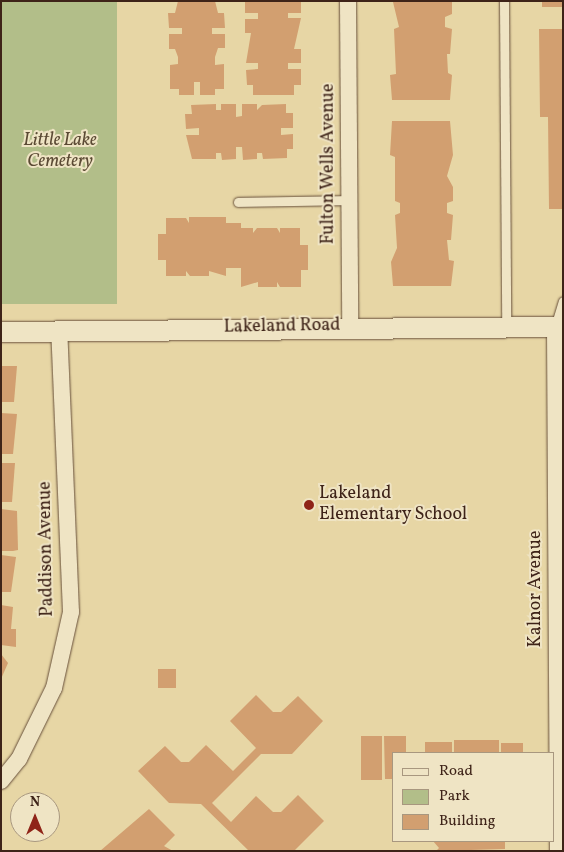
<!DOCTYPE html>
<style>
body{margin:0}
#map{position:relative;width:564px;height:852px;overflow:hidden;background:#e7d6a5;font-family:Vollkorn,serif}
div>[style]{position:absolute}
.green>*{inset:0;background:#b2be89;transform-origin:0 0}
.building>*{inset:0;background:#d29f70;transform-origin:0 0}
.roads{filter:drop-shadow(0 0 1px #68503b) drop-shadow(0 0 1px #68503b)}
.service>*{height:9px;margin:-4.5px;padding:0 4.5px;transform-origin:4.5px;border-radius:4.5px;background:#efe4c4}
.minor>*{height:16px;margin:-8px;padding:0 8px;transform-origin:8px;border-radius:8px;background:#efe4c4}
.tertiary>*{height:20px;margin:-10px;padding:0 10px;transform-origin:10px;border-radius:10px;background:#efe4c4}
.dots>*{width:14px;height:14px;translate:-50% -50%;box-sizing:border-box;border:2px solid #efe4c4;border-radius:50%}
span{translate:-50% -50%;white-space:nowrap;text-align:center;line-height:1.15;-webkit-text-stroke:4px #efe4c4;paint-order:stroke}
.park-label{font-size:18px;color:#5b4a34;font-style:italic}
.street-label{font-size:18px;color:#3e2318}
.poi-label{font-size:18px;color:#3e2318}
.left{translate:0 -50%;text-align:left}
.frame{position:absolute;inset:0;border:2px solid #3e2318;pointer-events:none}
.legend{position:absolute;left:392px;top:752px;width:162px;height:90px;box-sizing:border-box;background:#efe4c4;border:1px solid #a8977f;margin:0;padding:6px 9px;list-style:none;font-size:15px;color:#3e2318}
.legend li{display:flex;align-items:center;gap:10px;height:25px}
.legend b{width:25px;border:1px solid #a8977f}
.north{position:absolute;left:10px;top:792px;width:50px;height:50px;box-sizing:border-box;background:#efe4c4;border:1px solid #a8977f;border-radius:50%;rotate:0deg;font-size:14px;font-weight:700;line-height:20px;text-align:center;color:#3e2318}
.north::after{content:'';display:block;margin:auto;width:18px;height:22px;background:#8f2418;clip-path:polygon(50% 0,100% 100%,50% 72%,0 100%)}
</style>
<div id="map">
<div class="green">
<i style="left:1px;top:1px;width:116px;height:303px"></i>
</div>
<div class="building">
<i style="clip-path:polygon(178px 1px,215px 1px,218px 13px,224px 13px,225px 28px,212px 28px,212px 34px,225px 34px,225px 48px,218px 48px,215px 57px,215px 65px,224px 64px,224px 89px,215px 89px,215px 95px,200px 95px,200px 82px,194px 82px,194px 95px,179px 95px,179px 89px,170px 89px,170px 65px,178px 64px,178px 57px,175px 49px,169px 49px,169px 34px,182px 34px,182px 28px,169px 28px,168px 13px,175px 13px)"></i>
<i style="clip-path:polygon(245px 1px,301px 1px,301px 13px,288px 13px,288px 18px,301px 18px,294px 49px,301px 49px,301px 63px,288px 63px,288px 69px,301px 69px,301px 85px,294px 85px,294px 95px,253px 95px,253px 85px,247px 85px,246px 70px,258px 69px,258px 63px,246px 63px,251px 33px,245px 33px,245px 19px,258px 19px,258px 13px,245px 13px)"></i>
<i style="left:542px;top:1px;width:21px;height:6px"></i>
<i style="clip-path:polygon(393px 2px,452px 2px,452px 14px,445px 17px,445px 27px,452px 29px,450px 54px,447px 54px,448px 73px,452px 75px,450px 100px,392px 100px,390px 75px,396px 74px,394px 29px,399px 27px)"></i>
<i style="clip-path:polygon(539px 29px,563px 29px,563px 209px,549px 209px,548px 117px,540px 117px)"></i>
<i style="clip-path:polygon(216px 104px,216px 110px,221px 110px,221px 104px,236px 104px,236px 117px,242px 116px,242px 104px,257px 104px,257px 110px,262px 105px,286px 104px,286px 113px,293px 113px,293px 128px,281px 128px,281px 135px,293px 134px,293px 149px,287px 149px,287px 158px,263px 159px,262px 153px,257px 153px,257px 159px,243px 160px,242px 147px,236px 147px,236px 159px,222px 160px,221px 153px,216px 153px,216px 159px,192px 159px,186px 135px,199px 135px,199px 128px,186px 129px,185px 114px,192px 114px,191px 105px)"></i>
<i style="clip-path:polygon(392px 121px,450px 121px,453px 155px,447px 176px,453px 187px,453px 201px,447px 203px,447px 213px,453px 215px,451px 240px,447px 240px,449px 260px,454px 261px,451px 286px,393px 286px,391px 262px,397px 248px,395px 215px,400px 213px,400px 203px,395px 201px,395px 157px,390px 155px)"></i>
<i style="clip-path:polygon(189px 217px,226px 217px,226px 223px,241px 223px,241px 228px,253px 228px,253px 233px,257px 228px,277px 228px,280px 233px,280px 228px,300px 228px,300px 245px,308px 245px,308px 270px,301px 270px,301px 287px,280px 287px,277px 282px,277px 287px,258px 287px,258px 282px,241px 287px,241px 268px,226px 268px,226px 276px,209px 271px,209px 276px,190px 276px,186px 271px,186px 276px,166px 276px,166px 260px,158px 260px,158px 234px,166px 234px,166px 218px,186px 218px,189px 223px)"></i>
<i style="clip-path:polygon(1px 366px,17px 366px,14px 402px,1px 402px)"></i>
<i style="clip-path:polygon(1px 413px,17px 414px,13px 454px,1px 454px)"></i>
<i style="clip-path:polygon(1px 463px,15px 463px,12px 502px,1px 502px)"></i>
<i style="clip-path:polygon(1px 509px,17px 511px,18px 550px,13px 551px,1px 551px)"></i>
<i style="clip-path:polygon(1px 555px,16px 557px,11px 592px,1px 592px)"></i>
<i style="clip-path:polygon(1px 605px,13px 607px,11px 629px,16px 629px,16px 647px,1px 645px)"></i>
<i style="clip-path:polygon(1px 654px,8px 663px,1px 679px)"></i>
<i style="left:158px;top:669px;width:18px;height:19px"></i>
<i style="clip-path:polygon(256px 695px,273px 712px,281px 712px,298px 696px,323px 721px,292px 754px,261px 754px,212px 803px,231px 822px,256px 796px,273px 812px,281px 812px,298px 795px,324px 821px,294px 851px,249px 851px,201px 804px,169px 803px,138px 771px,165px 746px,181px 762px,189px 762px,206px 745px,233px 771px,256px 748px,230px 721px)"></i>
<i style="left:361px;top:736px;width:21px;height:44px"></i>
<i style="clip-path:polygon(384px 736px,406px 736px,406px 753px,393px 753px,393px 779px,385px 779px)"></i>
<i style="left:454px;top:740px;width:45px;height:13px"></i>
<i style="left:425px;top:742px;width:27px;height:11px"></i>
<i style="left:501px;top:743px;width:22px;height:10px"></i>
<i style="clip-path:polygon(149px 809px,175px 835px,164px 846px,173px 851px,100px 851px)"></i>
<i style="clip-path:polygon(433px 841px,505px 841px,505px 849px,436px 851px,439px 848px)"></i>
</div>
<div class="roads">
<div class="service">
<i style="left:504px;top:1px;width:326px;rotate:89.6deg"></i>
<i style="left:238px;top:202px;width:111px;rotate:-1deg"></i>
<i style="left:555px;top:327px;width:27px;rotate:-73deg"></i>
</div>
<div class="minor">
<i style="left:348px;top:1px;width:325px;rotate:89.6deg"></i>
<i style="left:555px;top:327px;width:524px;rotate:89.67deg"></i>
<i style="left:1px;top:781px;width:28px;rotate:-51deg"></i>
<i style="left:19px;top:759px;width:79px;rotate:-63.8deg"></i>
<i style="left:54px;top:688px;width:78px;rotate:-77.4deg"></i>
<i style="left:71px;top:612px;width:282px;rotate:-92.4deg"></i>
</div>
<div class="tertiary">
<i style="left:1px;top:332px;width:562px;rotate:-0.51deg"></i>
</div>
</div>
<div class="dots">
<i style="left:309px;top:505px;background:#8f2418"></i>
</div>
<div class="park-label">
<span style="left:60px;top:152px">Little Lake<br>Cemetery</span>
</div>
<div class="street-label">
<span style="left:329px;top:164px;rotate:-90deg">Fulton Wells Avenue</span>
<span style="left:282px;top:327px;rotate:-1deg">Lakeland Road</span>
<span style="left:47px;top:549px;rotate:-91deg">Paddison Avenue</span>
<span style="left:536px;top:589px;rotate:-90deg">Kalnor Avenue</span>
</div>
<div class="poi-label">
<span class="left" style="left:319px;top:505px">Lakeland<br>Elementary School</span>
</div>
<div class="frame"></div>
<ul class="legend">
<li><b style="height:6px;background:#efe4c4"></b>Road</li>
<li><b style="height:14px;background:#b2be89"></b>Park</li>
<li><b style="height:14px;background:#d29f70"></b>Building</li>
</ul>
<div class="north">N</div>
</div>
